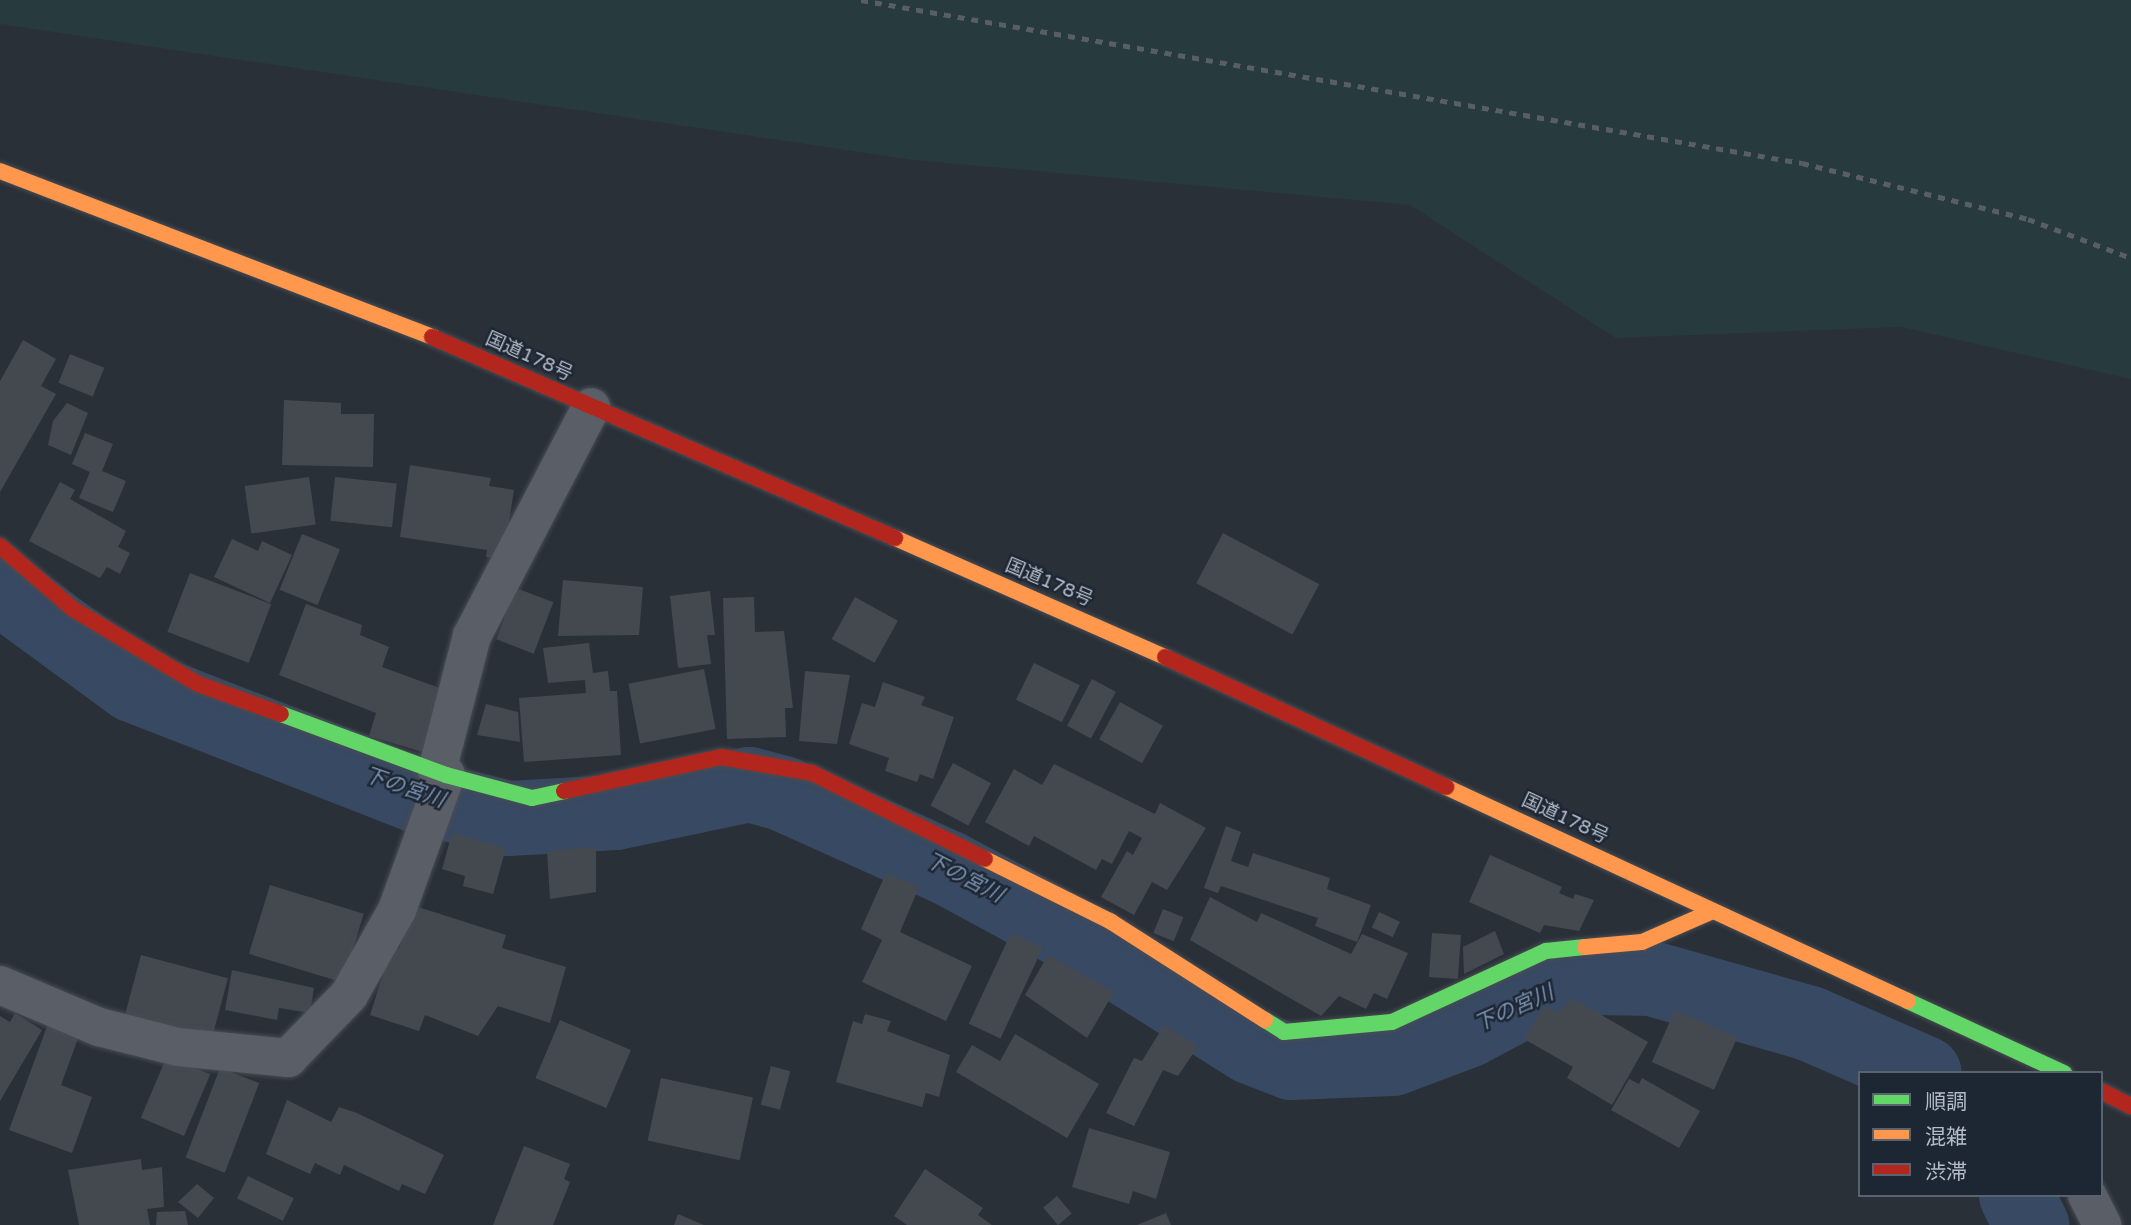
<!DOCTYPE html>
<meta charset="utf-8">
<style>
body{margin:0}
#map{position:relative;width:2131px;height:1225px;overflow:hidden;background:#2a3038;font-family:"Varela Round","Noto Sans JP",sans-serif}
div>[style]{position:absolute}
.green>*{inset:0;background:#273a3e}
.river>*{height:75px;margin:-37.5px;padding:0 37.5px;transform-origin:37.5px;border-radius:37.5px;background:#384963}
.building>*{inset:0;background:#444950;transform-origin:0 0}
.roads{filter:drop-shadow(0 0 2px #484c53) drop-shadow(0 0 2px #484c53)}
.street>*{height:38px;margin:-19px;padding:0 19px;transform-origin:19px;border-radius:19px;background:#5a5e66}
.fast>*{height:16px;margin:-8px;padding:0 8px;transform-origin:8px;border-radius:8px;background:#63d668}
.slow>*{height:16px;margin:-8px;padding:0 8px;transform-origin:8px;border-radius:8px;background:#ff974d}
.jam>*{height:16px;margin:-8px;padding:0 8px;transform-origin:8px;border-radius:8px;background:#b3261e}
.rail>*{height:5px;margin-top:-2.5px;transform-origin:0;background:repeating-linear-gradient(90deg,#595d64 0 7px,transparent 0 14px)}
span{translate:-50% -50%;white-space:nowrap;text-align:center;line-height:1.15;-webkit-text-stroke:5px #1d2633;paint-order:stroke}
.street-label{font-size:19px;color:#b4bcc9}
.water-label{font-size:21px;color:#7c92b1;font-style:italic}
.legend{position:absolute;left:1858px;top:1071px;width:245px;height:126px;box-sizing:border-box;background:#1d2633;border:2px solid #59626f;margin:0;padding:9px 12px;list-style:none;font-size:21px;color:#b4bcc9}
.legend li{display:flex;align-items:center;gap:14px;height:35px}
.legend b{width:35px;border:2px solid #59626f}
</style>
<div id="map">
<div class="green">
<i style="clip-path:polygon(0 0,2131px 0,2131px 379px,1901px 327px,1616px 338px,1410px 205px,913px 160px,0 24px)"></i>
</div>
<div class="river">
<i style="left:0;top:587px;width:164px;rotate:36.3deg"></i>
<i style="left:132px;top:684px;width:311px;rotate:21.3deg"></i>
<i style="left:422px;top:797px;width:89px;rotate:13.7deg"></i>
<i style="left:508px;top:818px;width:107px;rotate:-3.2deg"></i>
<i style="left:615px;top:812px;width:137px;rotate:-11.8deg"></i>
<i style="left:749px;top:784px;width:34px;rotate:15deg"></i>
<i style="left:782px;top:793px;width:181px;rotate:24.2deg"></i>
<i style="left:947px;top:867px;width:151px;rotate:28.4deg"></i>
<i style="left:1080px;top:939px;width:201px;rotate:32.2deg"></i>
<i style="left:1250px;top:1046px;width:44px;rotate:21.3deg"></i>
<i style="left:1291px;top:1062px;width:101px;rotate:-2.3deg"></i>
<i style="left:1392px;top:1058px;width:80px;rotate:-20.5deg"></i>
<i style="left:1467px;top:1030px;width:70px;rotate:-28deg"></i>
<i style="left:1529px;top:997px;width:70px;rotate:-16.6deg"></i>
<i style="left:1596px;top:977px;width:55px;rotate:1deg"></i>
<i style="left:1651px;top:978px;width:164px;rotate:15.9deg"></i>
<i style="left:1809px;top:1023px;width:125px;rotate:23.5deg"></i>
<i style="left:2016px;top:1195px;width:34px;rotate:63deg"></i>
</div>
<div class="building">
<i style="clip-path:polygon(23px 340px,56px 359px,41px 386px,56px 394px,0 492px,0 381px)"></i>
<i style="left:70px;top:354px;width:37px;height:31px;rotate:22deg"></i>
<i style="clip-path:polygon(284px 400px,341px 403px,341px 414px,374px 414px,373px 467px,282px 465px)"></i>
<i style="clip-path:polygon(67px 403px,88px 413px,71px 455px,48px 445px,53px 421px)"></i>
<i style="clip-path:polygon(85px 433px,113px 444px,102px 471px,126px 481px,113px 512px,79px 498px,90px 472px,72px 464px)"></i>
<i style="clip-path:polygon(410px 465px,491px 478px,489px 486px,514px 490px,503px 560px,486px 557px,487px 550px,400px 537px)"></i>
<i style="left:309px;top:477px;width:48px;height:65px;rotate:82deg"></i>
<i style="left:335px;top:477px;width:62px;height:44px;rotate:6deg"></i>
<i style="clip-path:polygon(60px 482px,75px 490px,70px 499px,126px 531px,118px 547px,130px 553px,120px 574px,107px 567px,100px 578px,29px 541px)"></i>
<i style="left:1223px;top:533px;width:109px;height:57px;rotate:28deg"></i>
<i style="left:302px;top:534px;width:41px;height:60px;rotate:22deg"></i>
<i style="clip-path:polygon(232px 539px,258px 551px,262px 541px,292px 555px,270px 603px,214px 577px)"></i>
<i style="left:190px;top:573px;width:87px;height:63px;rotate:21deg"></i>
<i style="clip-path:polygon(563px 580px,643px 587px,639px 635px,558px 636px)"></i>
<i style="left:516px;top:588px;width:40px;height:55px;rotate:21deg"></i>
<i style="clip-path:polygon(710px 591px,715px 635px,707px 635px,711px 664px,678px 668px,670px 596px)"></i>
<i style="clip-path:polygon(754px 597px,755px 632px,784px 631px,793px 708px,785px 708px,786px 737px,727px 739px,723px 598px)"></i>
<i style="left:855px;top:597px;width:49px;height:48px;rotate:29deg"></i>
<i style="clip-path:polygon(306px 604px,362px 625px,360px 635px,389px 647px,382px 667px,445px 690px,426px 753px,369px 736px,376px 713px,279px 675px)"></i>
<i style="clip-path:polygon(589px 643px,593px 673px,608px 671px,610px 691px,617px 691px,621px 755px,524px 762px,519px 698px,586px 693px,585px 680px,548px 683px,543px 648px)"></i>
<i style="left:1034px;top:663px;width:51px;height:41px;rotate:26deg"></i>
<i style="left:704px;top:669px;width:61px;height:77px;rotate:79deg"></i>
<i style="clip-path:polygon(805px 671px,850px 675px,837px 744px,799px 741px)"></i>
<i style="left:1092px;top:679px;width:27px;height:53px;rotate:28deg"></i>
<i style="clip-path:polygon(883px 682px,925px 697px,921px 705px,954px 717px,933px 779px,920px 774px,917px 782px,885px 771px,889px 758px,849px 744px,862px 703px,875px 707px)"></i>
<i style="left:1120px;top:702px;width:49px;height:43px;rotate:29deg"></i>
<i style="clip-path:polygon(486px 704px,518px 712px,520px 742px,477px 735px)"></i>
<i style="left:953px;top:763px;width:43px;height:48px;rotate:28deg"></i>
<i style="clip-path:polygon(1054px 764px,1155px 814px,1160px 803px,1206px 828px,1167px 890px,1152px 882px,1134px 915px,1101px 897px,1127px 851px,1133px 855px,1142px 838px,1129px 831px,1112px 864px,1102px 859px,1096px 870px,1034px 836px,1029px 846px,985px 822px,1014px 769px,1042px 785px)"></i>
<i style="clip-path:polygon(1226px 826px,1241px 832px,1231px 861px,1248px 867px,1253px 853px,1330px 878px,1327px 889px,1371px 905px,1357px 942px,1315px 926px,1318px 918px,1221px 886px,1218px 893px,1204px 888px)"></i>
<i style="clip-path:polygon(452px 833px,506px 848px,493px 894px,463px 886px,465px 876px,442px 869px)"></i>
<i style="clip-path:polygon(596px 847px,596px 892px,550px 899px,547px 851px)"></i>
<i style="clip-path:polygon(1490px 855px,1562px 887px,1559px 893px,1573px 899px,1575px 894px,1594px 900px,1579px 931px,1544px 925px,1540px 933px,1469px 902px)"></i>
<i style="clip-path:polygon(886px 873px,919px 887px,900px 932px,972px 966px,946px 1021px,862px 982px,882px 940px,861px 929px)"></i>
<i style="left:270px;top:885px;width:98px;height:72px;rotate:17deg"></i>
<i style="clip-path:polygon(1210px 897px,1257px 922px,1261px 913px,1351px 954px,1362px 934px,1408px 953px,1387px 999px,1374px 993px,1366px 1009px,1339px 996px,1321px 1016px,1190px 940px)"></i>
<i style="clip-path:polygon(415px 906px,506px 935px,502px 948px,566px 967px,550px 1023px,498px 1006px,478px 1036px,425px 1015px,419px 1031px,370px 1015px,392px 946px,399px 949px)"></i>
<i style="left:1163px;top:909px;width:22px;height:26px;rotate:22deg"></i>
<i style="left:1379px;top:912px;width:23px;height:17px;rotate:25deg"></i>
<i style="clip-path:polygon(1495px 931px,1504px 954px,1464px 974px,1463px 947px)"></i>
<i style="left:1011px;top:933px;width:35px;height:100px;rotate:25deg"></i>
<i style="left:1432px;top:933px;width:29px;height:44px;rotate:4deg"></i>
<i style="left:141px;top:955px;width:90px;height:63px;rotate:15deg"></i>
<i style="clip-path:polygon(1048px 955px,1114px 992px,1087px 1038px,1025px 995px)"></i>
<i style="clip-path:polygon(232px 970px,314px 988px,310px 1013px,279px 1008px,277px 1020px,225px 1010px)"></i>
<i style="clip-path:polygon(1572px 998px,1648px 1042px,1612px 1105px,1567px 1078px,1573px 1067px,1524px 1039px,1544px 1006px,1557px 1013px)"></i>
<i style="left:1675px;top:1010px;width:68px;height:57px;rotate:24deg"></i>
<i style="clip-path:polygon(15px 1013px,42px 1030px,0 1101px,0 1114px,0 1016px,10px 1022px)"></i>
<i style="clip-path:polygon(865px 1014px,891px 1021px,887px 1031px,950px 1055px,939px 1097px,926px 1093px,922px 1107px,836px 1082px,853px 1021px,862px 1024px)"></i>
<i style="left:560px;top:1020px;width:77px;height:63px;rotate:23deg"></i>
<i style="clip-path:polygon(49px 1021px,80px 1033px,61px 1085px,92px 1097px,72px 1153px,9px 1130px)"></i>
<i style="clip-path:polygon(1164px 1025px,1198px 1046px,1178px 1076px,1163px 1070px,1134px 1126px,1106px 1113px,1134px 1058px,1142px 1061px)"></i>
<i style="clip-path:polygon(1015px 1034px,1099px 1084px,1067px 1138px,956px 1072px,972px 1045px,1000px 1061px)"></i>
<i style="left:167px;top:1056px;width:47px;height:67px;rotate:23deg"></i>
<i style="left:771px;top:1066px;width:20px;height:40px;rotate:15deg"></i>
<i style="left:220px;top:1068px;width:42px;height:96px;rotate:21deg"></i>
<i style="left:661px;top:1078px;width:94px;height:64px;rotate:12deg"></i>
<i style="clip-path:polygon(1642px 1078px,1700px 1111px,1679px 1148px,1611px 1110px,1629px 1079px,1639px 1084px)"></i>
<i style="clip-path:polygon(287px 1100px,331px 1122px,339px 1107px,357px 1113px,444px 1155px,425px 1194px,402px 1184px,399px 1191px,344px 1165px,340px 1175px,315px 1163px,310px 1174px,266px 1154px)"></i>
<i style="clip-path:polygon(1089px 1128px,1170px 1152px,1156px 1199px,1133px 1191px,1129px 1204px,1072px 1187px)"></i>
<i style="clip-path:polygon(524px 1146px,570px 1164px,564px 1179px,570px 1182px,553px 1225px,493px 1225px)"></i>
<i style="clip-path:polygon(141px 1159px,142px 1170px,162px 1167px,164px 1207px,147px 1209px,150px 1225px,79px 1225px,68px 1170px)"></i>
<i style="clip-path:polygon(925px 1169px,983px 1208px,978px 1215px,992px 1225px,907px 1225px,894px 1216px)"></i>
<i style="left:248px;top:1176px;width:51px;height:25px;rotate:26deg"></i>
<i style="clip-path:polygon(197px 1184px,214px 1198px,198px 1218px,178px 1202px)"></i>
<i style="left:1057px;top:1196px;width:23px;height:18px;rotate:50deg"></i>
<i style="clip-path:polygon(185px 1211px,188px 1225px,156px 1225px,157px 1212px)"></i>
<i style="clip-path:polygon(1166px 1213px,1171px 1225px,1137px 1225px)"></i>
<i style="clip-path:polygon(678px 1214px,704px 1225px,674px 1225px)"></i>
</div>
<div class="roads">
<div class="street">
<i style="left:437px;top:771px;width:139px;rotate:-75.5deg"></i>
<i style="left:472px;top:636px;width:258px;rotate:-62.5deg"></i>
<i style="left:0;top:985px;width:108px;rotate:23deg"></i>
<i style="left:99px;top:1027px;width:81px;rotate:14.2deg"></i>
<i style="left:178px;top:1047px;width:111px;rotate:5.7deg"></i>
<i style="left:288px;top:1058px;width:88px;rotate:-45.9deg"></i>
<i style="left:349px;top:995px;width:98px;rotate:-60.5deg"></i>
<i style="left:397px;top:910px;width:144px;rotate:-70.1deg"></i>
<i style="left:2087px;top:1195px;width:34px;rotate:63deg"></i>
</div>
<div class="fast">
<i style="left:281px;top:714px;width:176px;rotate:20.3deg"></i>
<i style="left:446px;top:775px;width:89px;rotate:15deg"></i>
<i style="left:532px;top:798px;width:33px;rotate:-12deg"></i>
<i style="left:1908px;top:1001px;width:172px;rotate:24.8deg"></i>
<i style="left:1265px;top:1020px;width:22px;rotate:32deg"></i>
<i style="left:1284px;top:1032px;width:108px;rotate:-5.3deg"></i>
<i style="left:1392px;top:1022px;width:170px;rotate:-24.8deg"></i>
<i style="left:1546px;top:951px;width:39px;rotate:-6deg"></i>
</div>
<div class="slow">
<i style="left:0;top:171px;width:463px;rotate:21deg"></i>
<i style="left:895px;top:538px;width:295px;rotate:23.8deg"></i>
<i style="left:1446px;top:787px;width:509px;rotate:24.85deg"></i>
<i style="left:985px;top:859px;width:140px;rotate:26.4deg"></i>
<i style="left:1110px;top:921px;width:184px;rotate:32.6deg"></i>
<i style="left:1585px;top:947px;width:57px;rotate:-5deg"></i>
<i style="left:1642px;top:942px;width:77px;rotate:-23.6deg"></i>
</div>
<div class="jam">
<i style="left:432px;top:337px;width:505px;rotate:23.47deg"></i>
<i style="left:0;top:546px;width:96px;rotate:40.8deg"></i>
<i style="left:73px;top:609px;width:146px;rotate:31deg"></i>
<i style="left:198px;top:684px;width:88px;rotate:19.9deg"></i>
<i style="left:1165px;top:657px;width:310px;rotate:24.8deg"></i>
<i style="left:564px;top:791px;width:161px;rotate:-12.2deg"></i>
<i style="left:721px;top:757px;width:92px;rotate:10deg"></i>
<i style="left:812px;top:773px;width:193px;rotate:26.4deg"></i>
<i style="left:2101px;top:1091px;width:34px;rotate:27deg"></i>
</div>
</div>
<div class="rail">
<i style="left:861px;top:0;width:955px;rotate:9.83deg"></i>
<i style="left:1802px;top:163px;width:233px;rotate:13.9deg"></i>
<i style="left:2028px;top:219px;width:110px;rotate:20.7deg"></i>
</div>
<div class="street-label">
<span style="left:529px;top:357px;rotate:24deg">国道178号</span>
<span style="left:1049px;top:583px;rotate:23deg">国道178号</span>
<span style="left:1565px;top:819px;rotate:25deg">国道178号</span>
</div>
<div class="water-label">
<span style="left:404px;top:788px;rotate:19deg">下の宮川</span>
<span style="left:964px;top:878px;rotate:27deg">下の宮川</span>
<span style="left:1514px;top:1009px;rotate:-24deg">下の宮川</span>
</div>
<ul class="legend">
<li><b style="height:9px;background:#63d668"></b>順調</li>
<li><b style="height:9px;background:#ff974d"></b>混雑</li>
<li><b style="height:9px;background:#b3261e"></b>渋滞</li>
</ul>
</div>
